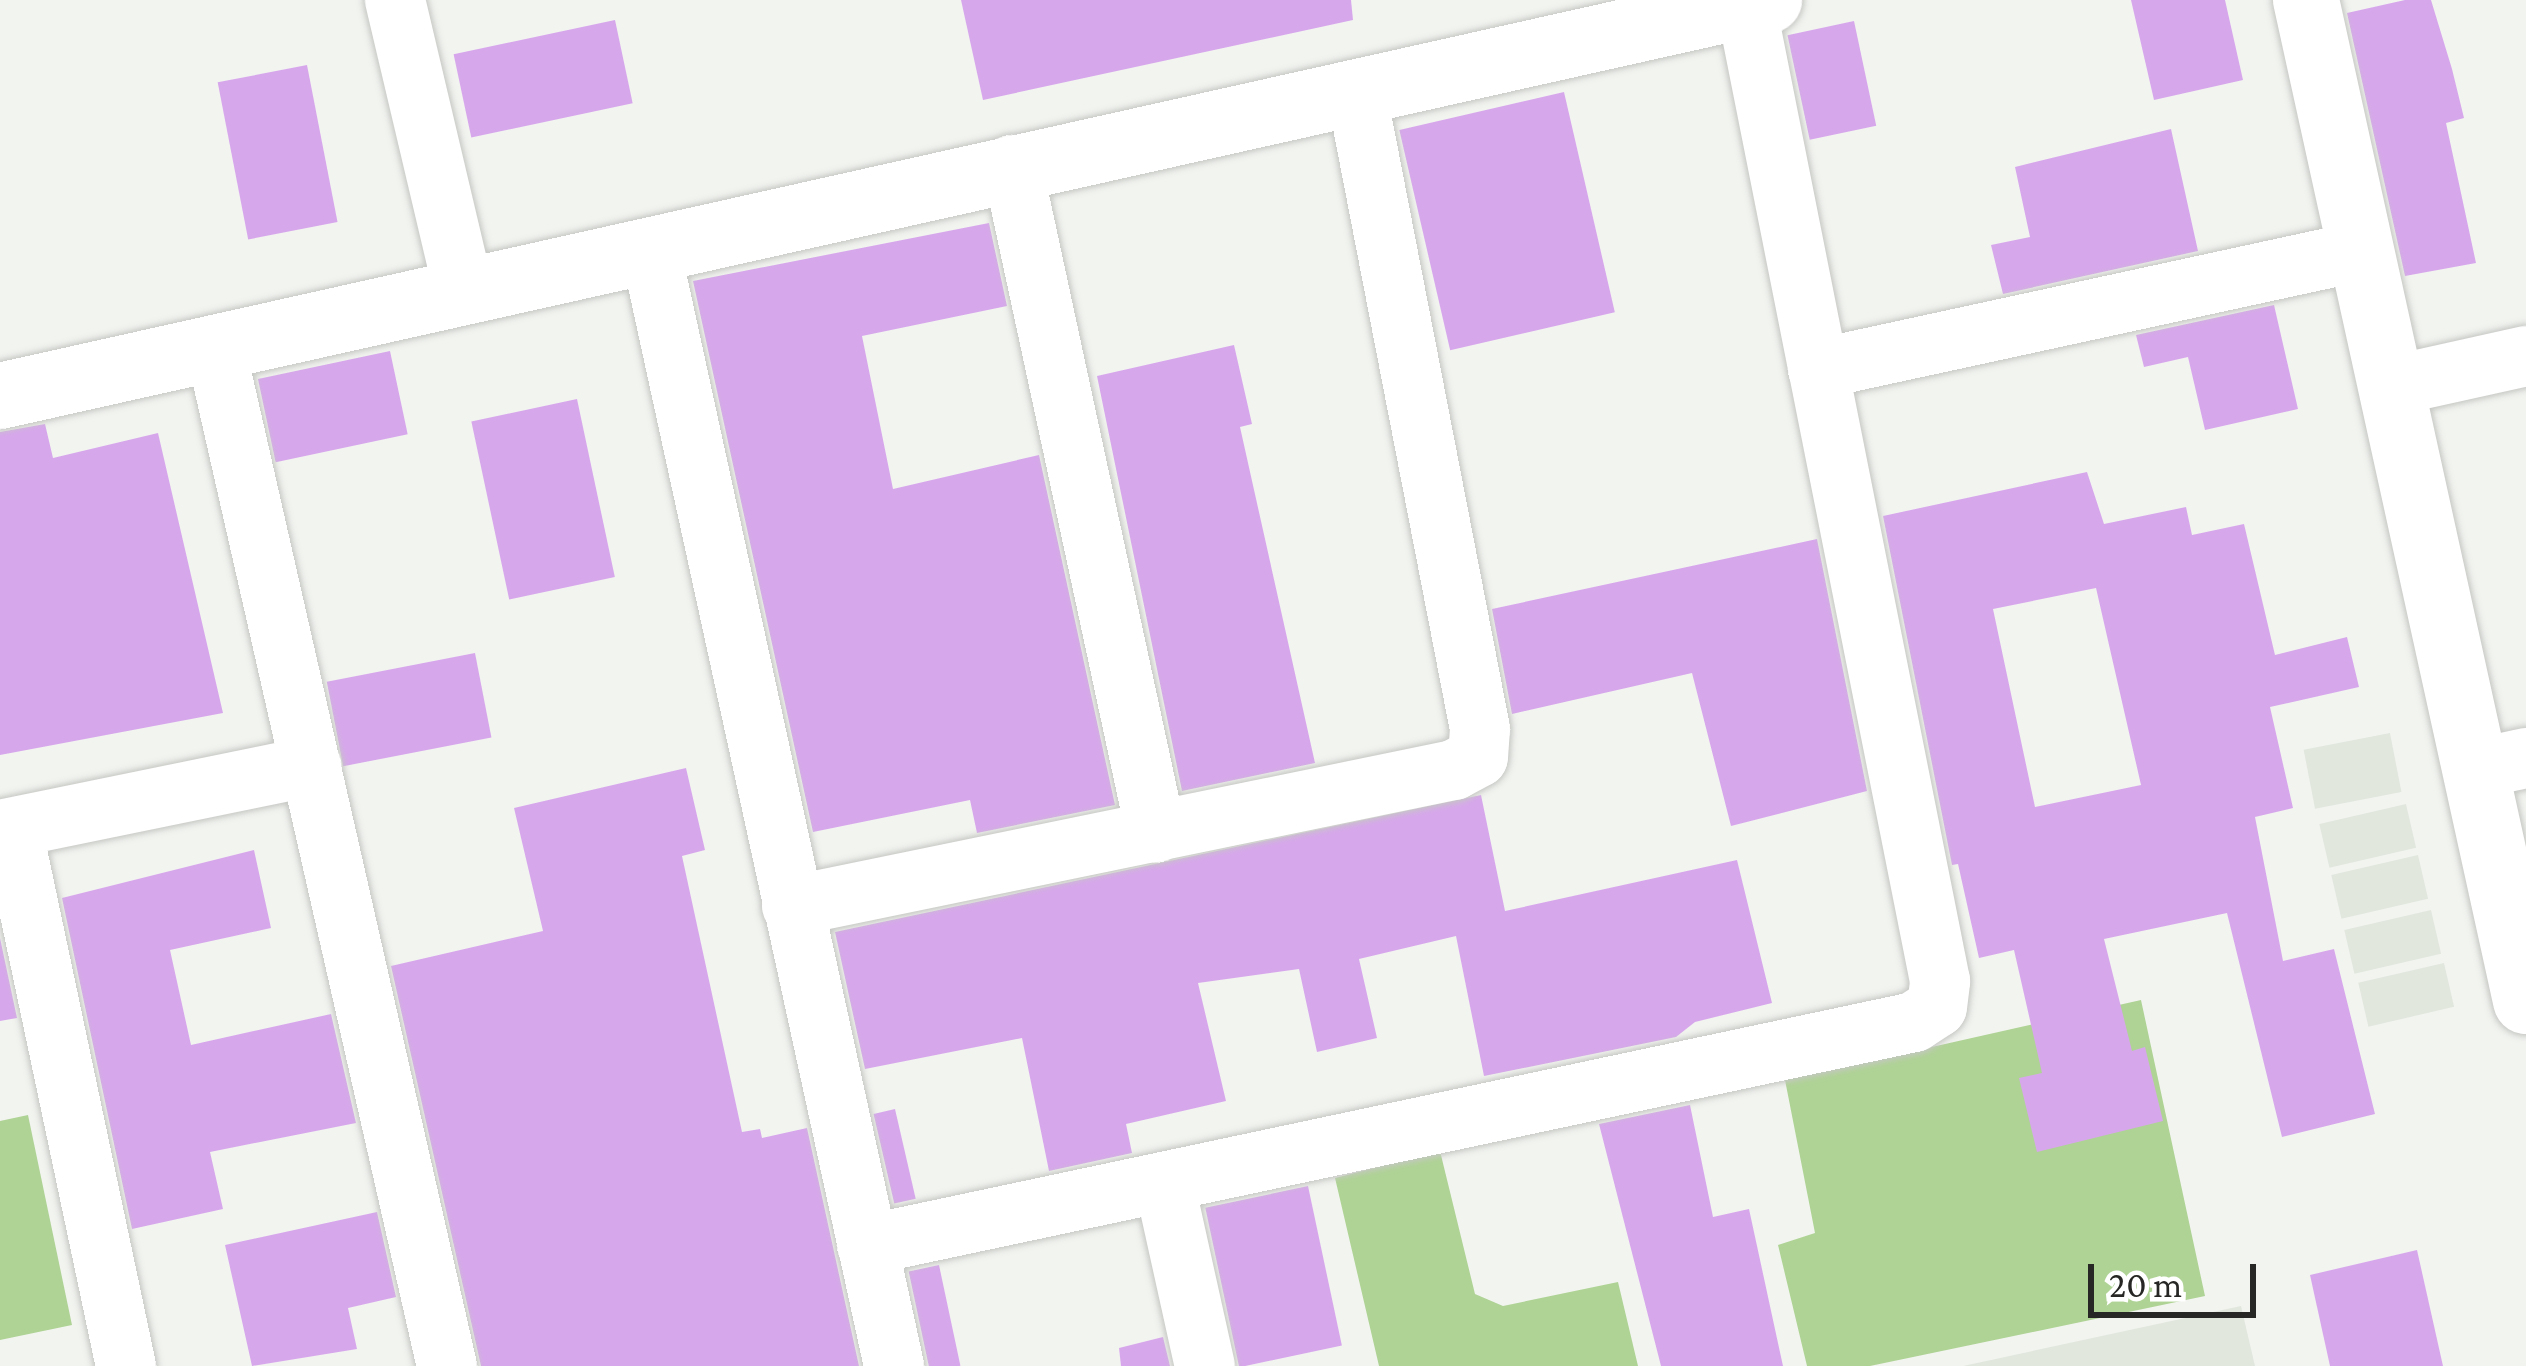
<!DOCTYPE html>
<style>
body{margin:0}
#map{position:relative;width:2526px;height:1366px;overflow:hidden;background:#f2f4f0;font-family:"Crimson Pro",serif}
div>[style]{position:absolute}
.built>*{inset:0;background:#e1e7dd;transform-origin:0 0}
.green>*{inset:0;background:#afd395}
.building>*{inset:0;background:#d7a7ec;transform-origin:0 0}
.roads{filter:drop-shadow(0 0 3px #c5c7c3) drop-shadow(0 0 3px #c5c7c3)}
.street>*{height:60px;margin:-30px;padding:0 30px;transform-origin:30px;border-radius:30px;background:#fff}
.secondary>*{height:66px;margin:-33px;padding:0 33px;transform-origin:33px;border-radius:33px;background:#fff}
span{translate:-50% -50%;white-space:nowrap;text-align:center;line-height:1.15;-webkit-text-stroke:10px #fff;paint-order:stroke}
.scale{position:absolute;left:2088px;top:1264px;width:168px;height:54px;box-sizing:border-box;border:6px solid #272826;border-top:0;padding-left:15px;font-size:36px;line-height:42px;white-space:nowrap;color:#272826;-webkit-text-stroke:9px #fff;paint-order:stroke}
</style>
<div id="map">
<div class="built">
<i style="left:2390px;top:733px;width:60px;height:88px;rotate:79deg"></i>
<i style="left:2406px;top:804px;width:45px;height:89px;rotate:77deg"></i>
<i style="left:2418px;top:855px;width:45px;height:89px;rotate:77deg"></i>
<i style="left:2431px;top:910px;width:45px;height:89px;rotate:77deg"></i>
<i style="left:2444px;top:963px;width:45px;height:88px;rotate:77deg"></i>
<i style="clip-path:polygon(2241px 1306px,2255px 1366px,1963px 1366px)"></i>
</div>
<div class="green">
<i style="clip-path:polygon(2141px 1000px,2205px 1296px,1870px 1366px,1807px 1366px,1778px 1245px,1815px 1233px,1785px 1080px)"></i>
<i style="clip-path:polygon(28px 1115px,72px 1325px,0 1340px,0 1121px)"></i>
<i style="clip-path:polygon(1440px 1151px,1475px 1294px,1503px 1306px,1618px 1282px,1638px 1366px,1379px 1366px,1335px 1178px)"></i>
</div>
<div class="building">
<i style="clip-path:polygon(961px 0,1351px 0,1353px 20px,983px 100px)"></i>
<i style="clip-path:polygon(2131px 0,2225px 0,2243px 80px,2154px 100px)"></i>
<i style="clip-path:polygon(2405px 0,2431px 0,2452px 69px,2464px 118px,2446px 123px,2476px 263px,2405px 276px,2347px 13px)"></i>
<i style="left:615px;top:20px;width:85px;height:165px;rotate:78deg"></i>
<i style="left:1854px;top:21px;width:107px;height:68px;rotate:78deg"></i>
<i style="left:307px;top:65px;width:160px;height:91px;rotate:79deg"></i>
<i style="left:1564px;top:92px;width:226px;height:169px;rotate:77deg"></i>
<i style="clip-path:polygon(2171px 129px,2198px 251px,2003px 294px,1991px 245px,2030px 237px,2015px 167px)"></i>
<i style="clip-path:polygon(989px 223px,1007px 306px,862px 336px,893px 489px,1039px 455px,1115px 805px,977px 833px,970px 800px,813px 832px,693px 281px)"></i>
<i style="clip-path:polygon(2274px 305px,2298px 409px,2205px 430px,2188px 357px,2144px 367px,2136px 335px)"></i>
<i style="clip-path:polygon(1234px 345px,1252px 424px,1240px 427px,1315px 763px,1182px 791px,1097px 376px)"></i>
<i style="left:390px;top:351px;width:85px;height:135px;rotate:78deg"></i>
<i style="left:577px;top:399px;width:182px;height:108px;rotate:78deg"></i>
<i style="clip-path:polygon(45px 424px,53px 458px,158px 433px,223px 713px,0 755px,0 432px)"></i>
<i style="clip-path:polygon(evenodd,2087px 472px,2104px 524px,2186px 507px,2192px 535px,2244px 524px,2275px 655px,2347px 637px,2359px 687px,2270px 707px,2293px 808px,2255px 817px,2283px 961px,2334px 949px,2375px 1114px,2282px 1137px,2227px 913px,2104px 939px,2132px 1051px,2145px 1047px,2163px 1121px,2037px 1152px,2019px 1078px,2042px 1073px,2014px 950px,1979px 958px,1958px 864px,1952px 865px,1883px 516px,2087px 472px,2096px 588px,2141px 785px,2035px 807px,1993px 609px,2096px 588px)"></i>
<i style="clip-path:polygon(1817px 539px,1867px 791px,1731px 826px,1692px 673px,1512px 714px,1492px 609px)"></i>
<i style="left:475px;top:653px;width:86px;height:151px;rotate:79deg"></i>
<i style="clip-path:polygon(686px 768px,705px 850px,682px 856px,742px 1132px,760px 1129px,762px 1138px,807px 1128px,859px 1366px,481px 1366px,391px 966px,543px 931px,514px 808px)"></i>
<i style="clip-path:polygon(1481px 795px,1505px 911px,1737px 860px,1772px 1003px,1695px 1022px,1676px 1037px,1484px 1076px,1456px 936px,1359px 959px,1377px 1038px,1317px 1052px,1299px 969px,1198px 983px,1226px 1101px,1126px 1124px,1132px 1153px,1049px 1171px,1022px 1038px,865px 1069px,835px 932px)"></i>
<i style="clip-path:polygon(254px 850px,271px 928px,170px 950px,191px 1045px,331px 1014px,356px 1123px,210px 1152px,223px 1209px,132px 1229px,62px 898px)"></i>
<i style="clip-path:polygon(0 938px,17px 1018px,0 1021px)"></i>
<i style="clip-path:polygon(1690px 1105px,1713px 1217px,1749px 1209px,1783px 1366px,1661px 1366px,1599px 1124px)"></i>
<i style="left:895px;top:1109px;width:92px;height:22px;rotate:77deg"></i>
<i style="left:1308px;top:1186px;width:163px;height:105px;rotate:78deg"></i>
<i style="clip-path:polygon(377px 1212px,396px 1297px,348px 1308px,357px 1349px,252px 1366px,225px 1245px)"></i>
<i style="clip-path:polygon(2417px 1250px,2443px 1366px,2330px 1366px,2310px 1275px)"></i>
<i style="left:939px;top:1265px;width:103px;height:31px;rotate:78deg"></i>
<i style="clip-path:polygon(1163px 1337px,1170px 1366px,1121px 1366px,1119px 1348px)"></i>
</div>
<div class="roads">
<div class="street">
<i style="left:395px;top:0;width:296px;rotate:76.7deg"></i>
<i style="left:1012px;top:165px;width:683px;rotate:77.83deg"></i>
<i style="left:651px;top:252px;width:1140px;rotate:77.69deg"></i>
<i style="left:215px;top:346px;width:1046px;rotate:77.19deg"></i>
<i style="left:1818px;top:369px;width:556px;rotate:-12.26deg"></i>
<i style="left:2391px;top:386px;width:138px;rotate:-12.5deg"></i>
<i style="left:2475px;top:769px;width:52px;rotate:-12.2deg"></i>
<i style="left:12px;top:828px;width:550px;rotate:78.04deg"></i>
<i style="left:0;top:830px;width:318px;rotate:-11.6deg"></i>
<i style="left:792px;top:906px;width:676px;rotate:-11.61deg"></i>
<i style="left:1454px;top:770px;width:27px;rotate:-28deg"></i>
<i style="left:1478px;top:757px;width:28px;rotate:-86deg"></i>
<i style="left:1480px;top:729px;width:651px;rotate:-100.98deg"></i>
<i style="left:1165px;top:1186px;width:184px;rotate:77.5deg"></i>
<i style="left:867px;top:1245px;width:1070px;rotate:-12.02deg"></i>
<i style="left:1914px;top:1022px;width:27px;rotate:-33deg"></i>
<i style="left:1937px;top:1007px;width:26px;rotate:-83deg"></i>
<i style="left:1940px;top:981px;width:995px;rotate:-101.24deg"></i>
</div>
<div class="secondary">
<i style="left:2306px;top:0;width:1025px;rotate:77.6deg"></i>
<i style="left:0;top:396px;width:1813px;rotate:-12.62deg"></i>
</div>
</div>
<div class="scale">20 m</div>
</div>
